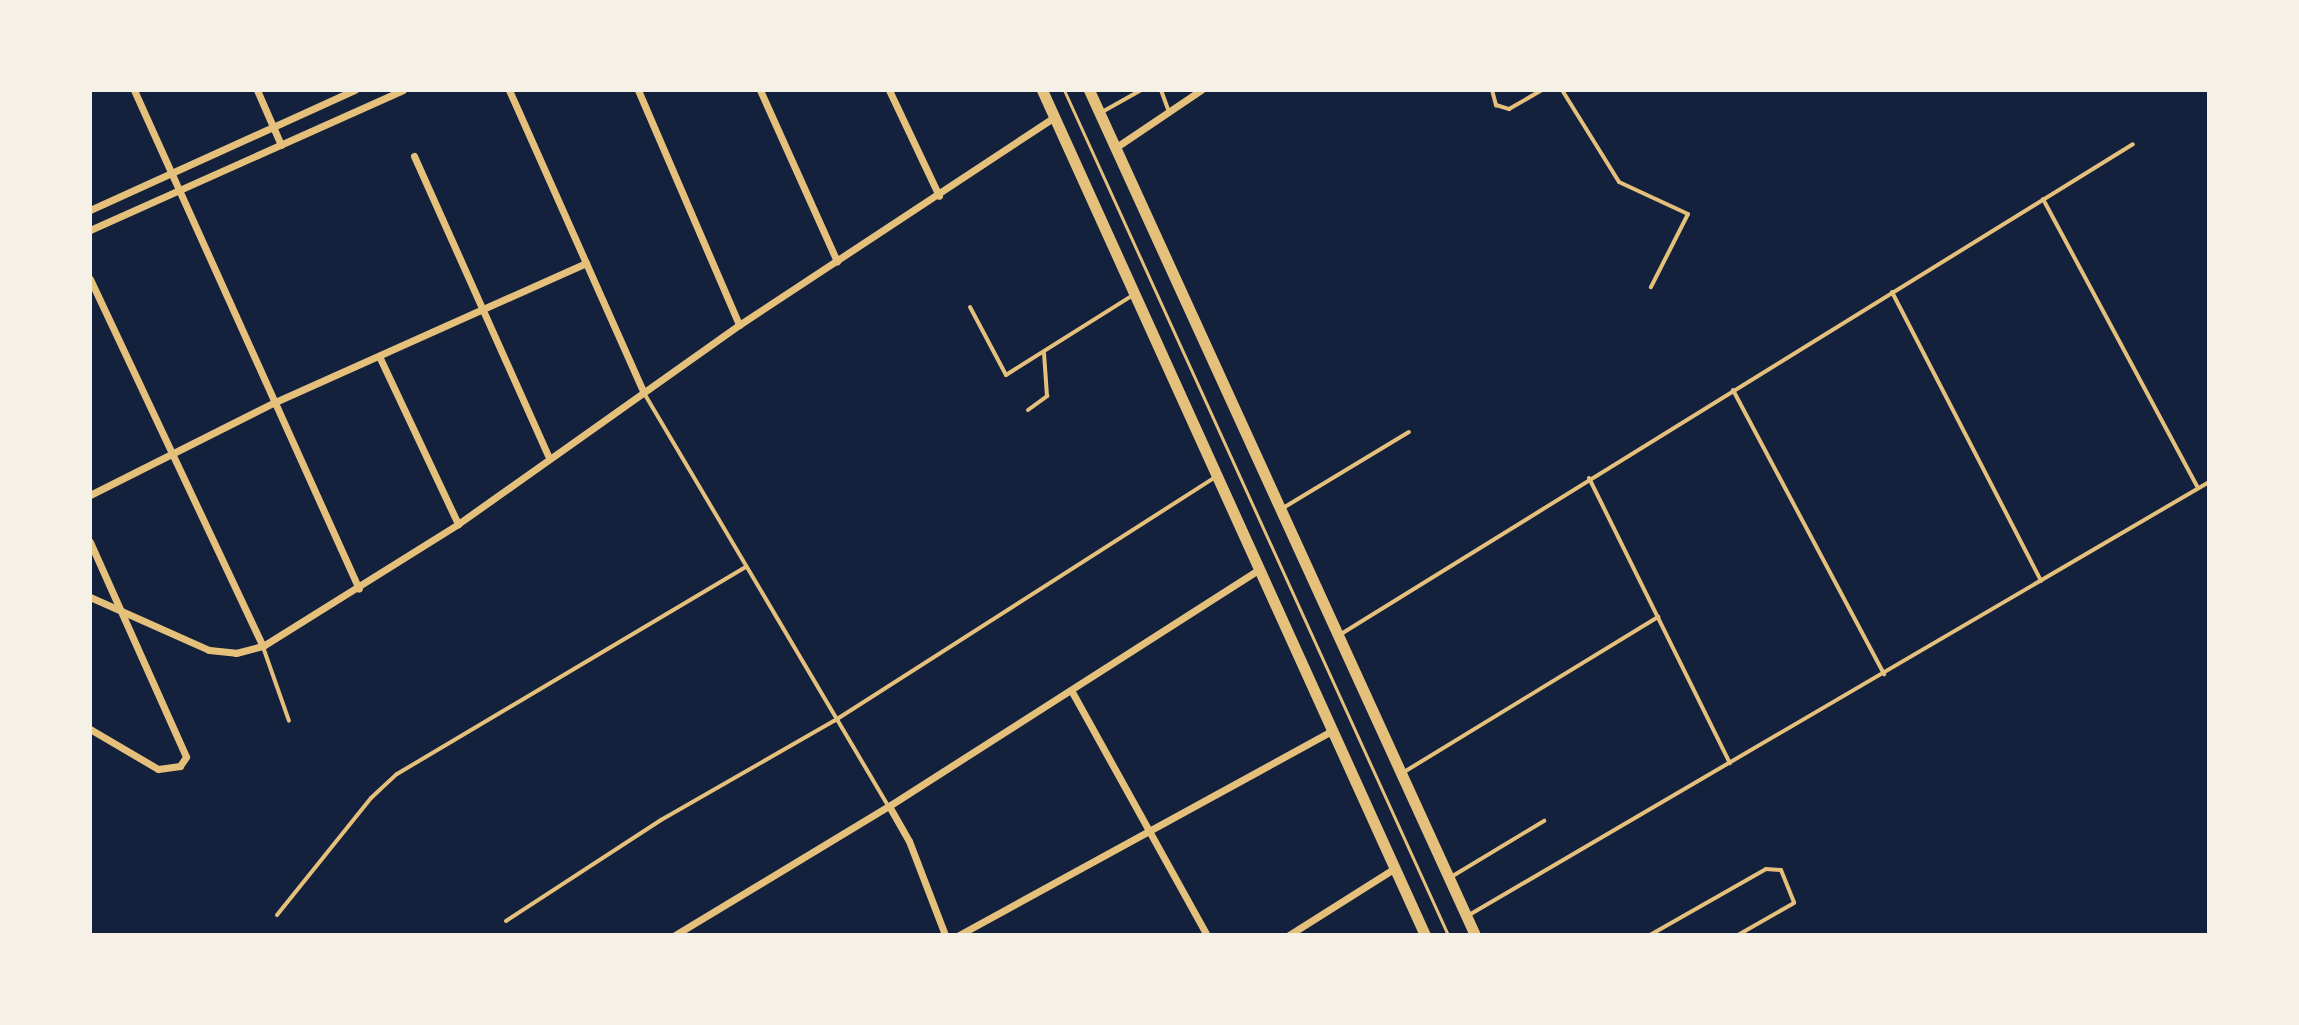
<!DOCTYPE html>
<style>
body{margin:0}
#map{position:relative;width:2299px;height:1025px;overflow:hidden;background:#14213d;font-family:Raleway,sans-serif}
div>[style]{position:absolute}
.path>*{height:3px;margin:-1.5px;padding:0 1.5px;transform-origin:1.5px;border-radius:1.5px;background:#e5c07b}
.service>*{height:4px;margin:-2px;padding:0 2px;transform-origin:2px;border-radius:2px;background:#e5c07b}
.minor>*{height:7px;margin:-3.5px;padding:0 3.5px;transform-origin:3.5px;border-radius:3.5px;background:#e5c07b}
.primary>*{height:11px;margin:-5.5px;padding:0 5.5px;transform-origin:5.5px;border-radius:5.5px;background:#e5c07b}
span{translate:-50% -50%;white-space:nowrap;text-align:center;line-height:1.15;-webkit-text-stroke:8px #f6f1e7;paint-order:stroke}
.frame{position:absolute;inset:0;border:92px solid #f6f1e7;pointer-events:none}
</style>
<div id="map">
<div class="path">
<i style="left:1064px;top:90px;width:928px;rotate:65.56deg"></i>
</div>
<div class="service">
<i style="left:1161px;top:90px;width:23px;rotate:70deg"></i>
<i style="left:1492px;top:90px;width:16px;rotate:75deg"></i>
<i style="left:1496px;top:105px;width:14px;rotate:17deg"></i>
<i style="left:1509px;top:109px;width:38px;rotate:-30deg"></i>
<i style="left:1562px;top:90px;width:108px;rotate:58.2deg"></i>
<i style="left:1619px;top:182px;width:76px;rotate:24.9deg"></i>
<i style="left:1688px;top:214px;width:82px;rotate:116.9deg"></i>
<i style="left:1102px;top:112px;width:45px;rotate:-29.4deg"></i>
<i style="left:2043px;top:199px;width:328px;rotate:61.8deg"></i>
<i style="left:1892px;top:292px;width:325px;rotate:62.7deg"></i>
<i style="left:970px;top:307px;width:77px;rotate:62.1deg"></i>
<i style="left:1006px;top:375px;width:150px;rotate:-32.2deg"></i>
<i style="left:1733px;top:390px;width:322px;rotate:62deg"></i>
<i style="left:644px;top:393px;width:480px;rotate:59.4deg"></i>
<i style="left:1028px;top:410px;width:24px;rotate:-36deg"></i>
<i style="left:1047px;top:396px;width:43px;rotate:-94deg"></i>
<i style="left:1589px;top:478px;width:318px;rotate:63.7deg"></i>
<i style="left:1283px;top:508px;width:147px;rotate:-31.1deg"></i>
<i style="left:1341px;top:634px;width:931px;rotate:-31.74deg"></i>
<i style="left:263px;top:647px;width:78px;rotate:70.6deg"></i>
<i style="left:1404px;top:772px;width:298px;rotate:-31.4deg"></i>
<i style="left:1451px;top:877px;width:109px;rotate:-31.1deg"></i>
<i style="left:277px;top:915px;width:150px;rotate:-51.2deg"></i>
<i style="left:371px;top:798px;width:35px;rotate:-43deg"></i>
<i style="left:397px;top:774px;width:405px;rotate:-30.7deg"></i>
<i style="left:1469px;top:915px;width:857px;rotate:-30.33deg"></i>
<i style="left:506px;top:921px;width:185px;rotate:-33.1deg"></i>
<i style="left:661px;top:820px;width:199px;rotate:-29.8deg"></i>
<i style="left:834px;top:721px;width:453px;rotate:-32.6deg"></i>
<i style="left:1650px;top:935px;width:133px;rotate:-29.6deg"></i>
<i style="left:1766px;top:869px;width:15px;rotate:4deg"></i>
<i style="left:1781px;top:870px;width:35px;rotate:68deg"></i>
<i style="left:1794px;top:903px;width:64px;rotate:150.3deg"></i>
</div>
<div class="minor">
<i style="left:134px;top:90px;width:547px;rotate:65.73deg"></i>
<i style="left:257px;top:90px;width:60px;rotate:66.4deg"></i>
<i style="left:509px;top:90px;width:329px;rotate:66deg"></i>
<i style="left:638px;top:90px;width:256px;rotate:66.7deg"></i>
<i style="left:760px;top:90px;width:188px;rotate:65.8deg"></i>
<i style="left:889px;top:90px;width:117px;rotate:64.7deg"></i>
<i style="left:1115px;top:148px;width:104px;rotate:-34deg"></i>
<i style="left:414px;top:156px;width:328px;rotate:65.9deg"></i>
<i style="left:90px;top:210px;width:291px;rotate:-24.4deg"></i>
<i style="left:90px;top:230px;width:343px;rotate:-24.1deg"></i>
<i style="left:90px;top:279px;width:406px;rotate:64.8deg"></i>
<i style="left:379px;top:356px;width:186px;rotate:64.8deg"></i>
<i style="left:90px;top:495px;width:205px;rotate:-26.7deg"></i>
<i style="left:273px;top:403px;width:343px;rotate:-24.1deg"></i>
<i style="left:90px;top:542px;width:235px;rotate:65.9deg"></i>
<i style="left:186px;top:757px;width:11px;rotate:124deg"></i>
<i style="left:180px;top:766px;width:22px;rotate:172deg"></i>
<i style="left:158px;top:769px;width:79px;rotate:-149.5deg"></i>
<i style="left:90px;top:597px;width:130px;rotate:24deg"></i>
<i style="left:209px;top:650px;width:27px;rotate:6deg"></i>
<i style="left:236px;top:653px;width:28px;rotate:-15deg"></i>
<i style="left:263px;top:646px;width:230px;rotate:-32deg"></i>
<i style="left:458px;top:524px;width:344px;rotate:-35.3deg"></i>
<i style="left:739px;top:325px;width:377px;rotate:-33.4deg"></i>
<i style="left:1071px;top:690px;width:280px;rotate:61deg"></i>
<i style="left:889px;top:806px;width:40px;rotate:60.3deg"></i>
<i style="left:909px;top:841px;width:101px;rotate:69deg"></i>
<i style="left:675px;top:935px;width:250px;rotate:-31.1deg"></i>
<i style="left:889px;top:806px;width:440px;rotate:-32.6deg"></i>
<i style="left:959px;top:935px;width:425px;rotate:-28.7deg"></i>
<i style="left:1289px;top:935px;width:125px;rotate:-32.3deg"></i>
</div>
<div class="primary">
<i style="left:1042px;top:90px;width:928px;rotate:65.62deg"></i>
<i style="left:1089px;top:90px;width:929px;rotate:65.45deg"></i>
</div>
<div class="frame"></div>
</div>
